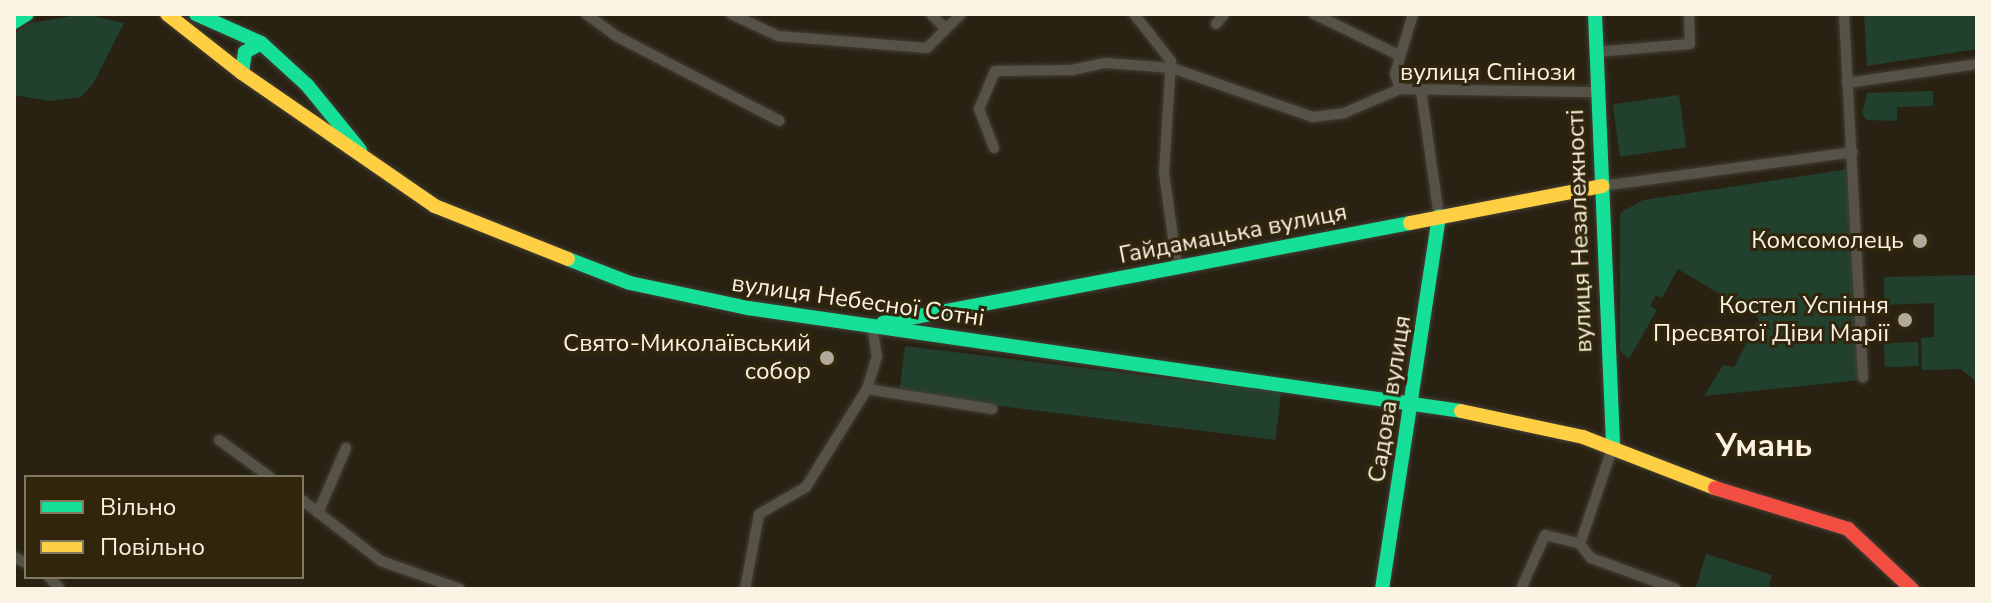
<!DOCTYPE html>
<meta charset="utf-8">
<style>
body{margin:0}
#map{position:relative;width:1991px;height:603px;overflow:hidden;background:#292213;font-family:"Nunito Sans",sans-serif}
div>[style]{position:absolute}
.green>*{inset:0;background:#22402e;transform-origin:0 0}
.roads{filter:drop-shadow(0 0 2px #433e34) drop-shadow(0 0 2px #433e34)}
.street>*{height:10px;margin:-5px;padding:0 5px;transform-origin:5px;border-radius:5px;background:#575248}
.fast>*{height:14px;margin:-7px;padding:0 7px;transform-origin:7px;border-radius:7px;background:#16e098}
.slow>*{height:14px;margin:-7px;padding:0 7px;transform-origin:7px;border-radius:7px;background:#ffcf43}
.jam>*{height:14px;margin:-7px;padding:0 7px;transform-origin:7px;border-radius:7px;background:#f24e42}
.dots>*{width:22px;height:22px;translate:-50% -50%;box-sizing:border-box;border:4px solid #31260b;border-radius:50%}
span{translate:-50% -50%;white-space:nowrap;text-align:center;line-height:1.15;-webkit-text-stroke:6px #31260b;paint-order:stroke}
.street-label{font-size:24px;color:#faf3e3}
.poi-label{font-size:24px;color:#faf3e3}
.right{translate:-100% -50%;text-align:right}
.district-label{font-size:32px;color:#faf3e3;font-weight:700}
.frame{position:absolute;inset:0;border:16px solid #faf3e3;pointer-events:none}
.legend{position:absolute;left:24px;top:475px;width:280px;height:104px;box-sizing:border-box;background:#31260b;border:2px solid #817861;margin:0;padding:10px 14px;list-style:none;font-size:24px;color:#faf3e3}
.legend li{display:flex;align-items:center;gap:16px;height:40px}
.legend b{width:40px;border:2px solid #817861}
</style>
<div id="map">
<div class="green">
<i style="clip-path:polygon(84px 14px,124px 23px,93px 84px,81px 97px,49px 101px,14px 95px,14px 33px,31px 23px)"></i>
<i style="clip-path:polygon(1864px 14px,1977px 14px,1977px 49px,1867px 66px)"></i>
<i style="clip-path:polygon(1933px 91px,1933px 106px,1897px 107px,1897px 121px,1867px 120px,1862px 114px,1867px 93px)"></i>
<i style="left:1679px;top:95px;width:53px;height:67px;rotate:82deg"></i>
<i style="clip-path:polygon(1849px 169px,1861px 380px,1704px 396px,1723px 365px,1734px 367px,1759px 318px,1678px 269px,1662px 298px,1656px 295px,1650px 306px,1657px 310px,1629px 359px,1620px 351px,1620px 213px,1643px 200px)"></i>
<i style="clip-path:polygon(1977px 275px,1977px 382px,1961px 369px,1922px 370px,1921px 338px,1934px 337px,1934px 303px,1884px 305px,1884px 277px)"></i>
<i style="left:1918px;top:342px;width:24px;height:34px;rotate:88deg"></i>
<i style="left:905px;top:346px;width:379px;height:48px;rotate:7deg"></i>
<i style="clip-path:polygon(1706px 554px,1772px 575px,1768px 589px,1696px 587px)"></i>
</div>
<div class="roads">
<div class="street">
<i style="left:586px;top:14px;width:39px;rotate:36deg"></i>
<i style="left:618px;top:37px;width:182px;rotate:27.4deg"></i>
<i style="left:731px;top:14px;width:52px;rotate:25.1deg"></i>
<i style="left:778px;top:36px;width:149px;rotate:4.6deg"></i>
<i style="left:927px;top:48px;width:48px;rotate:-45deg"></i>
<i style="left:931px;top:14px;width:18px;rotate:45deg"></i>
<i style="left:1134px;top:14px;width:60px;rotate:51.8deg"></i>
<i style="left:1171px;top:61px;width:111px;rotate:93.6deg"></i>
<i style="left:1164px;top:172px;width:96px;rotate:82.2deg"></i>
<i style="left:1314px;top:14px;width:94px;rotate:25.8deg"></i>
<i style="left:1844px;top:14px;width:364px;rotate:87deg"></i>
<i style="left:1216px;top:24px;width:13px;rotate:-51deg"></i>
<i style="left:1596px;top:52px;width:94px;rotate:-4.9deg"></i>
<i style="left:1690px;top:44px;width:30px;rotate:-92deg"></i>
<i style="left:1847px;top:83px;width:131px;rotate:-8.3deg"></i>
<i style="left:1400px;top:89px;width:16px;rotate:-108deg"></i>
<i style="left:1395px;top:74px;width:63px;rotate:-73.3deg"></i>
<i style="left:1421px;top:90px;width:127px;rotate:81.9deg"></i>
<i style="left:994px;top:148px;width:42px;rotate:-111deg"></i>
<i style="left:979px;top:109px;width:41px;rotate:-67.2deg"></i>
<i style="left:995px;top:71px;width:77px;rotate:-0.7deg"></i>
<i style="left:1072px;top:70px;width:35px;rotate:-12deg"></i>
<i style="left:1106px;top:63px;width:66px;rotate:4.3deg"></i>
<i style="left:1172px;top:68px;width:149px;rotate:19.2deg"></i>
<i style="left:1313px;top:117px;width:31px;rotate:-7deg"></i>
<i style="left:1344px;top:113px;width:61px;rotate:-23.2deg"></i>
<i style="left:1400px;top:89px;width:198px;rotate:0.9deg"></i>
<i style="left:1602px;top:186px;width:253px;rotate:-7.7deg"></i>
<i style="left:867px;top:389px;width:127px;rotate:9.1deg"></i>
<i style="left:219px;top:440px;width:63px;rotate:36deg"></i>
<i style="left:302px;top:500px;width:100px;rotate:37.7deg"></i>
<i style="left:381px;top:561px;width:84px;rotate:19.5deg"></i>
<i style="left:318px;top:513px;width:71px;rotate:-66.7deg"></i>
<i style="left:1580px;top:544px;width:103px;rotate:-71.4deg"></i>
<i style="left:14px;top:557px;width:13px;rotate:27deg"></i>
<i style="left:49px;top:577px;width:16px;rotate:47deg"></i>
<i style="left:745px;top:589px;width:76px;rotate:-79.4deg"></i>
<i style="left:759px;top:514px;width:54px;rotate:-29.9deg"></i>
<i style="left:806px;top:487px;width:115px;rotate:-58.1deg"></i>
<i style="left:867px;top:389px;width:34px;rotate:-73deg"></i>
<i style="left:877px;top:357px;width:32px;rotate:-99deg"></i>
<i style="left:1521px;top:589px;width:59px;rotate:-66deg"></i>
<i style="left:1545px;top:535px;width:36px;rotate:14deg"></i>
<i style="left:1580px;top:544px;width:18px;rotate:52deg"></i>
<i style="left:1591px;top:558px;width:90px;rotate:20deg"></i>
</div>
<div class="fast">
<i style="left:196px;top:14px;width:71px;rotate:24deg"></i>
<i style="left:261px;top:43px;width:62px;rotate:42.4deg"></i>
<i style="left:307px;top:85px;width:84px;rotate:50.8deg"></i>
<i style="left:1595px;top:14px;width:432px;rotate:87.6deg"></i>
<i style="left:14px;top:22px;width:15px;rotate:-32deg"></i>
<i style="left:242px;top:73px;width:21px;rotate:-82deg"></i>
<i style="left:245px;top:52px;width:18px;rotate:-29deg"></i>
<i style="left:568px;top:259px;width:66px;rotate:21.2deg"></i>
<i style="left:630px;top:283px;width:121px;rotate:12deg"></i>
<i style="left:748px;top:308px;width:720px;rotate:8.22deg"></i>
<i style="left:883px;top:323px;width:536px;rotate:-10.74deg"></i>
<i style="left:1382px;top:589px;width:377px;rotate:-81.3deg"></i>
</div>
<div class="slow">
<i style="left:167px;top:14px;width:95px;rotate:38.2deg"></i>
<i style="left:242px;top:73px;width:234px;rotate:34.6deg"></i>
<i style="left:435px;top:206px;width:143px;rotate:21.7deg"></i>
<i style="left:1410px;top:223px;width:196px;rotate:-10.9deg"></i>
<i style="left:1461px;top:411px;width:125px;rotate:12deg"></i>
<i style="left:1583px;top:437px;width:142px;rotate:21.1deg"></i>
</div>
<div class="jam">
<i style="left:1715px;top:488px;width:139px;rotate:17.1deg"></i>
<i style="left:1848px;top:529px;width:88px;rotate:43.2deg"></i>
</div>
</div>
<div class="dots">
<i style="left:1920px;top:241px;background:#b1aa9a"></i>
<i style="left:1905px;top:320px;background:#b1aa9a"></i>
<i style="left:827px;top:358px;background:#b1aa9a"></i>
</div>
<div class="street-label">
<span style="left:1488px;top:73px">вулиця Спінози</span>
<span style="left:1580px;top:231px;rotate:-92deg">вулиця Незалежності</span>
<span style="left:1233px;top:234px;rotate:-11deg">Гайдамацька вулиця</span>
<span style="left:858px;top:301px;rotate:8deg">вулиця Небесної Сотні</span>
<span style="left:1390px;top:399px;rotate:-81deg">Садова вулиця</span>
</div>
<div class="poi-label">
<span class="right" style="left:1904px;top:241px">Комсомолець</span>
<span class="right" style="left:1889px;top:320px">Костел Успіння<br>Пресвятої Діви Марії</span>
<span class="right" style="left:811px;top:358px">Свято-Миколаївський<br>собор</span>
</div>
<div class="district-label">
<span style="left:1764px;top:446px">Умань</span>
</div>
<div class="frame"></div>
<ul class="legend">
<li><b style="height:10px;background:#16e098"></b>Вільно</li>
<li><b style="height:10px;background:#ffcf43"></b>Повільно</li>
</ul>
</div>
